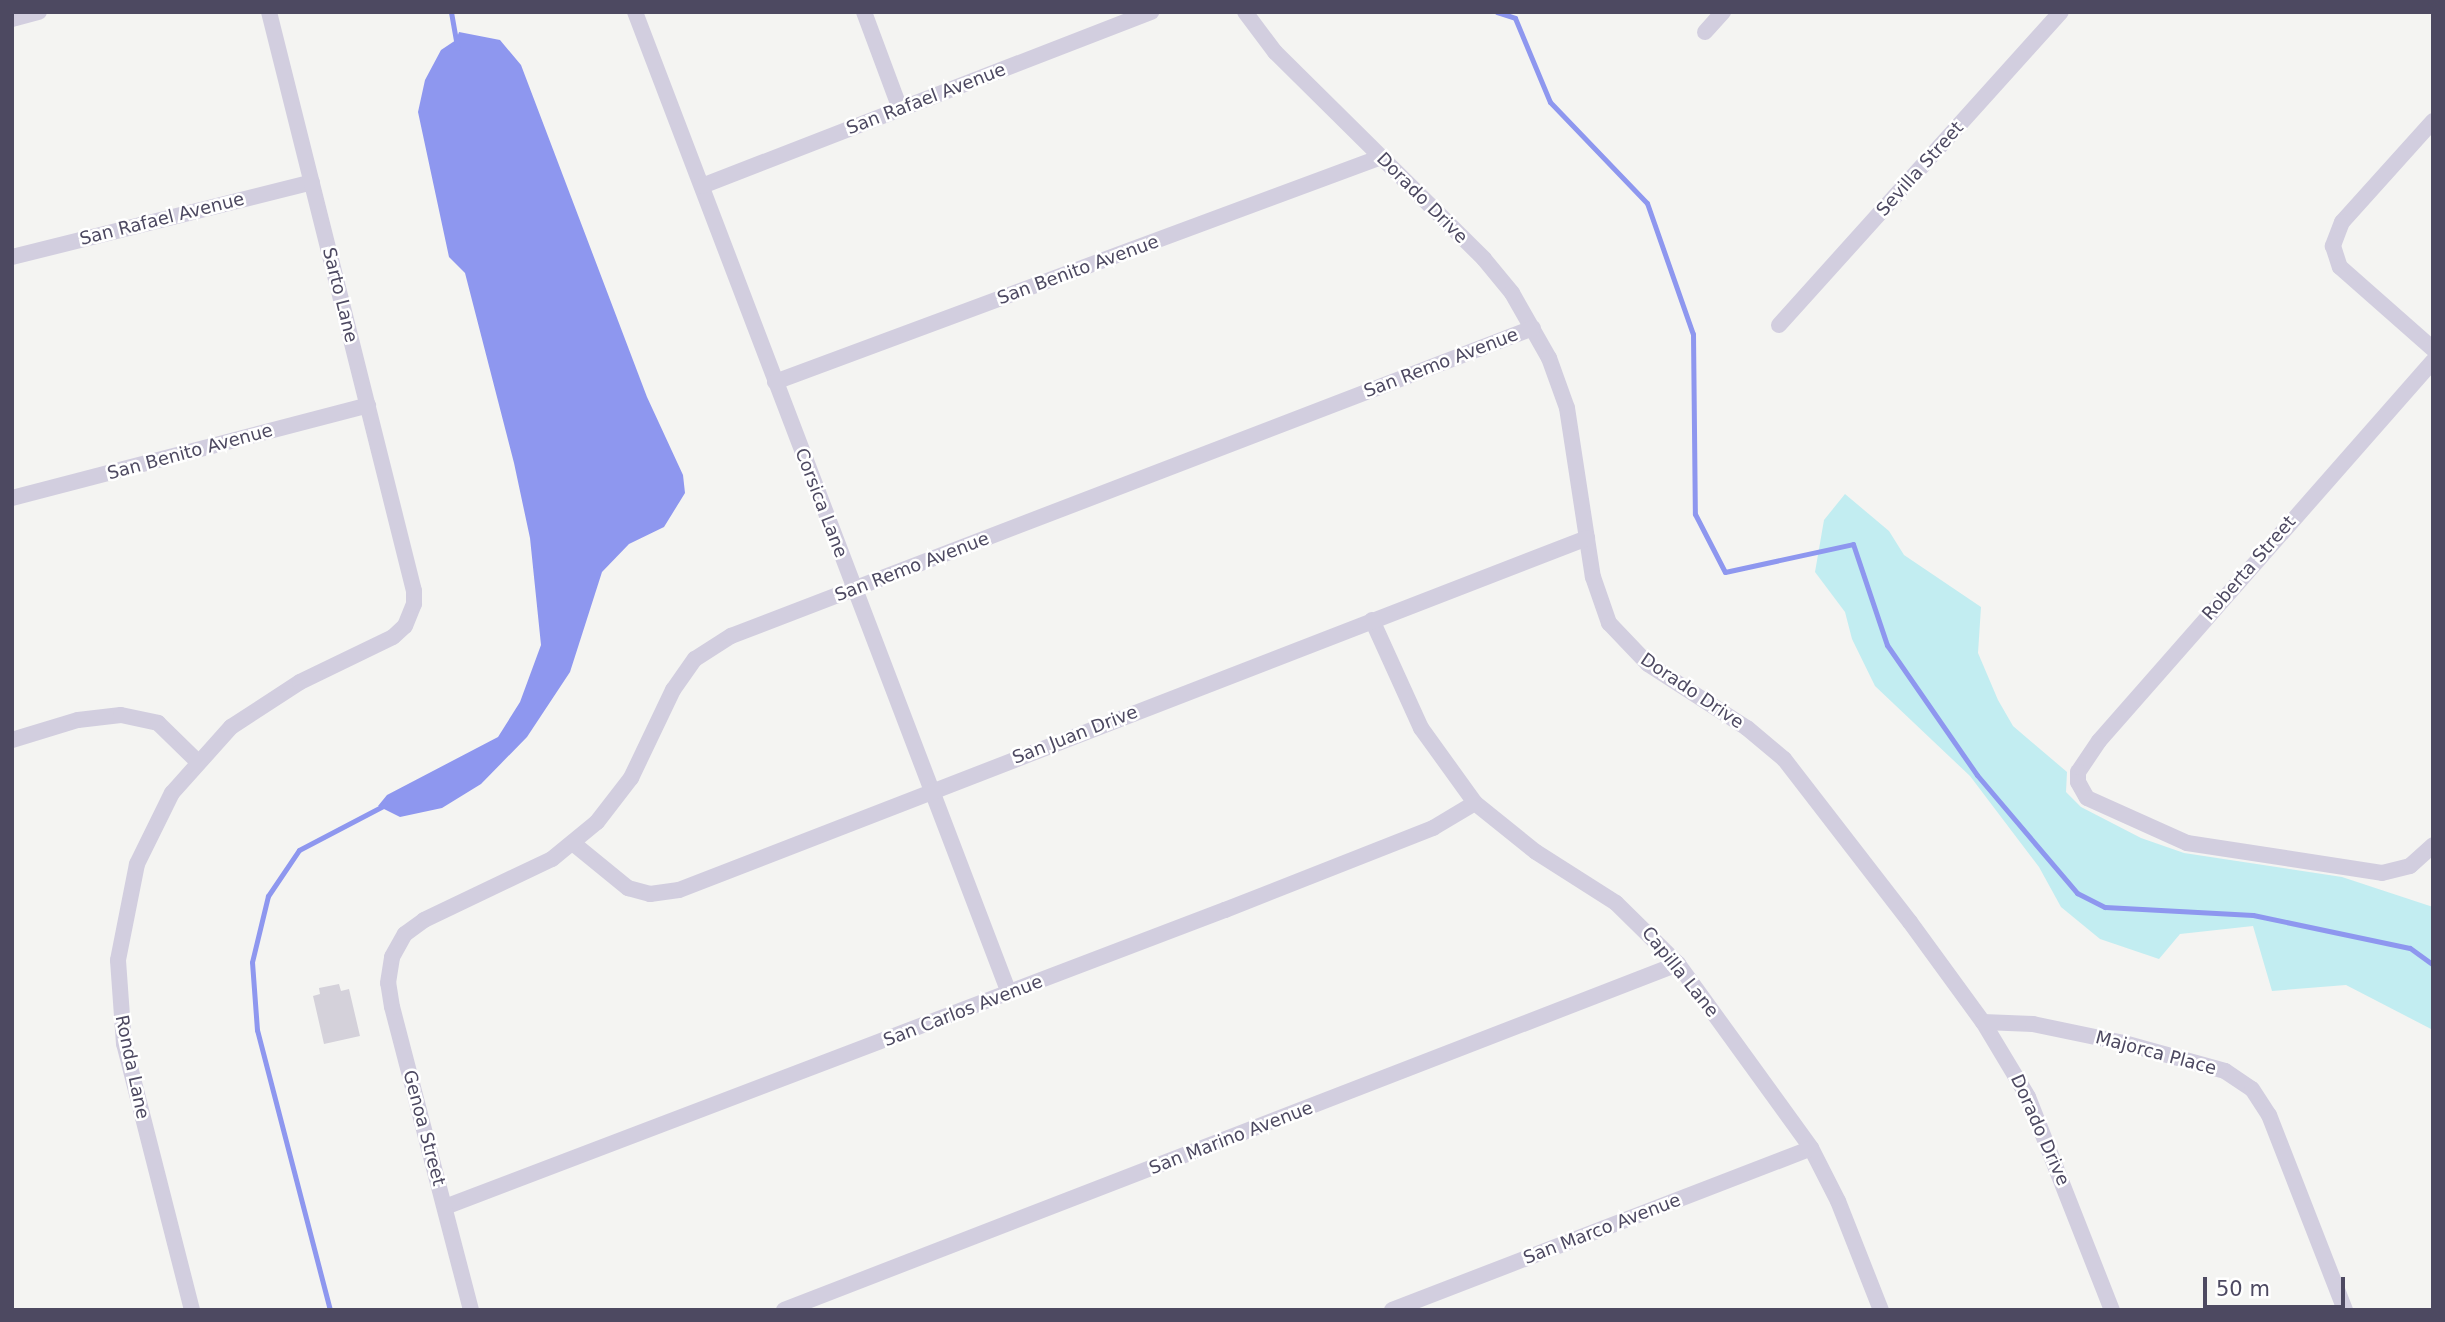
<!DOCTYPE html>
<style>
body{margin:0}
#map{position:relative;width:2445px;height:1322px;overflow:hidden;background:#f4f4f2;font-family:"DejaVu Sans",sans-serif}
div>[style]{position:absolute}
.green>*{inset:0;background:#c2edf1}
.water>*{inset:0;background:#8e97ef}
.stream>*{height:5px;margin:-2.5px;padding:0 2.5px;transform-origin:2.5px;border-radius:2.5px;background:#8e97ef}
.building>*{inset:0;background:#d4d1da}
.minor>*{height:16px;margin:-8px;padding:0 8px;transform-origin:8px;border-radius:8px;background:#d2cedf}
span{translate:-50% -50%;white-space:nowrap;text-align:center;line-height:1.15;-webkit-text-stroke:5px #fff;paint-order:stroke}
.street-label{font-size:18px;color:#4d4961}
.frame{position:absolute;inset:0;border:14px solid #4d4961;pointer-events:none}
.scale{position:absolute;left:2203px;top:1277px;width:142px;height:32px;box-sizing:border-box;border:4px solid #4d4961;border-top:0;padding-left:9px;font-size:21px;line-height:24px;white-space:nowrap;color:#4d4961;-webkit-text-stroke:5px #fff;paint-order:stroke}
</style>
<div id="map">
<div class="green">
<i style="clip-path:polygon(1845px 494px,1889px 531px,1904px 555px,1981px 607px,1978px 653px,1998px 700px,2013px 726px,2067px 772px,2066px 792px,2081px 807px,2141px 838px,2184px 853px,2342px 877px,2433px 907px,2433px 1030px,2346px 985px,2272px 991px,2253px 926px,2180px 934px,2159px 959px,2100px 939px,2061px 907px,2039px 867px,1970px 776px,1875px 686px,1852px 639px,1845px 612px,1815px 572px,1824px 520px)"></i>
</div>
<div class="water">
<i style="clip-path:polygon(459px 32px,500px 40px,521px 65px,647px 397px,683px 475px,685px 493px,664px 527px,629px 544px,602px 572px,570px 672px,527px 737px,481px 784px,442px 808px,400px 817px,378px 806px,387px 795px,498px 737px,520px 702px,541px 645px,530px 538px,514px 463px,465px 273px,449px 257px,418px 112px,425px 80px,441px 50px,456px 40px)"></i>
</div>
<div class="stream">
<i style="left:451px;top:12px;width:36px;rotate:80deg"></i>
<i style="left:1497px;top:12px;width:19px;rotate:18deg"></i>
<i style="left:1515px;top:18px;width:91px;rotate:67.4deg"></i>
<i style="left:1550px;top:102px;width:140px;rotate:46.2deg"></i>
<i style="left:1647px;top:203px;width:139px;rotate:70.7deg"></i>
<i style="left:1693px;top:334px;width:180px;rotate:89.4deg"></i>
<i style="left:1695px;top:514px;width:65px;rotate:62.7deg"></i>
<i style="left:1725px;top:572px;width:131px;rotate:-12.3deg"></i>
<i style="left:1853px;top:544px;width:107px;rotate:71.4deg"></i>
<i style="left:1887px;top:645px;width:158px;rotate:55.3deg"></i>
<i style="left:1977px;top:775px;width:155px;rotate:49.7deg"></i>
<i style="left:2077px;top:893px;width:31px;rotate:27deg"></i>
<i style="left:2105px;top:907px;width:148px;rotate:3.1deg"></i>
<i style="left:2253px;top:915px;width:160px;rotate:11.9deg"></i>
<i style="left:2410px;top:948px;width:29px;rotate:36deg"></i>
<i style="left:330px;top:1310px;width:289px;rotate:-104.6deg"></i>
<i style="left:257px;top:1030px;width:68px;rotate:-94.2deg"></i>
<i style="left:252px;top:962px;width:68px;rotate:-76.4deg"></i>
<i style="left:268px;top:896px;width:55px;rotate:-56deg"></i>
<i style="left:299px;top:850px;width:97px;rotate:-27.6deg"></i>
</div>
<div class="building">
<i style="clip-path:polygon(339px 984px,341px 991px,349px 989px,360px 1036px,324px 1044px,313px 996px,320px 994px,319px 988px)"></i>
</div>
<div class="minor">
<i style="left:635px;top:12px;width:1050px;rotate:69.13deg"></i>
<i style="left:864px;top:12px;width:103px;rotate:69.6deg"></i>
<i style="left:1245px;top:12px;width:50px;rotate:53.1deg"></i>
<i style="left:1275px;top:52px;width:294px;rotate:44.7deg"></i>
<i style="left:1484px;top:259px;width:44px;rotate:50.5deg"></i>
<i style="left:1512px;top:293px;width:75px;rotate:60.4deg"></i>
<i style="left:1549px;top:358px;width:53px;rotate:70.2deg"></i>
<i style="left:1567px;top:408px;width:171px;rotate:81.3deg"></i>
<i style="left:1593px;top:577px;width:49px;rotate:70.8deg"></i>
<i style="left:1609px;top:623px;width:57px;rotate:46.4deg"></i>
<i style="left:1648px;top:664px;width:118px;rotate:32.9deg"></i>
<i style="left:1747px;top:728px;width:48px;rotate:40deg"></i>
<i style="left:1784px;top:759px;width:206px;rotate:52.3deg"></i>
<i style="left:1910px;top:922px;width:124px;rotate:53.9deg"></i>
<i style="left:1983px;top:1022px;width:87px;rotate:59deg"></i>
<i style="left:2028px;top:1097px;width:229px;rotate:68.5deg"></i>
<i style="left:12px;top:19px;width:28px;rotate:-15deg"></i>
<i style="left:1705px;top:32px;width:27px;rotate:-48deg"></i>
<i style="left:2433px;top:121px;width:136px;rotate:132deg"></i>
<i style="left:2342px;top:222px;width:26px;rotate:111deg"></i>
<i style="left:2333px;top:246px;width:22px;rotate:72deg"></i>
<i style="left:2340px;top:267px;width:124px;rotate:41.4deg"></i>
<i style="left:702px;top:186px;width:482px;rotate:-21.2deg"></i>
<i style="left:12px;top:257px;width:309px;rotate:-14deg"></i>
<i style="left:1779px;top:325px;width:421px;rotate:-48deg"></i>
<i style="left:2433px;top:361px;width:506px;rotate:131.31deg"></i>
<i style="left:2099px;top:741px;width:37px;rotate:124deg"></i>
<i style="left:2078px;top:772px;width:10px;rotate:90deg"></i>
<i style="left:2078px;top:782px;width:18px;rotate:61deg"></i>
<i style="left:2087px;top:798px;width:110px;rotate:24.2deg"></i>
<i style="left:2187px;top:843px;width:197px;rotate:8.7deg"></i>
<i style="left:2382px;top:873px;width:29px;rotate:-14deg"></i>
<i style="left:2410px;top:866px;width:31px;rotate:-42deg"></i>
<i style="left:775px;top:382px;width:646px;rotate:-20.37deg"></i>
<i style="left:12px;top:498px;width:368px;rotate:-14.6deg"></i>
<i style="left:1372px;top:620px;width:119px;rotate:65.6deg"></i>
<i style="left:1421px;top:728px;width:92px;rotate:54.2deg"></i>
<i style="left:1475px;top:803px;width:78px;rotate:38.8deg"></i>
<i style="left:1536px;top:852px;width:95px;rotate:32.5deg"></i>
<i style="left:1616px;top:903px;width:87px;rotate:44.5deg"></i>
<i style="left:1678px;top:964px;width:227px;rotate:54.1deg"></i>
<i style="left:1811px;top:1148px;width:59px;rotate:63deg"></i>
<i style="left:1838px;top:1201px;width:117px;rotate:68.5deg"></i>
<i style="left:12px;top:740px;width:69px;rotate:-16.9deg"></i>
<i style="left:78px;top:720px;width:43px;rotate:-6.6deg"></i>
<i style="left:121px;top:715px;width:38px;rotate:12deg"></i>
<i style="left:158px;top:723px;width:54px;rotate:44.3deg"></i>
<i style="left:574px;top:844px;width:70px;rotate:39.2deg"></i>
<i style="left:628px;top:888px;width:23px;rotate:15deg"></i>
<i style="left:650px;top:894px;width:29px;rotate:-8deg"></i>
<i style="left:679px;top:890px;width:974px;rotate:-21.19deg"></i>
<i style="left:1983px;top:1022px;width:50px;rotate:2.3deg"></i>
<i style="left:2033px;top:1024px;width:93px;rotate:11.8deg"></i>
<i style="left:2124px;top:1043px;width:105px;rotate:15.5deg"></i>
<i style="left:2225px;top:1071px;width:32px;rotate:34deg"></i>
<i style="left:2252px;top:1089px;width:31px;rotate:57deg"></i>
<i style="left:2269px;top:1115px;width:209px;rotate:68.7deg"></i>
<i style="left:445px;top:1207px;width:835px;rotate:-20.85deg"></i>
<i style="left:1225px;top:910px;width:224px;rotate:-21.5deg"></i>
<i style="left:1433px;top:828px;width:49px;rotate:-30.8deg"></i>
<i style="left:192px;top:1310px;width:275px;rotate:-104.3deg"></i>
<i style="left:124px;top:1044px;width:84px;rotate:-94.1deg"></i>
<i style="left:118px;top:960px;width:98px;rotate:-78.8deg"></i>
<i style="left:137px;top:864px;width:79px;rotate:-63.8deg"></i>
<i style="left:172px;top:793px;width:89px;rotate:-48.2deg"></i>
<i style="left:231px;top:727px;width:82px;rotate:-33.1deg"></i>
<i style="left:300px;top:682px;width:103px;rotate:-25.8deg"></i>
<i style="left:393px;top:637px;width:16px;rotate:-43deg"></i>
<i style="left:405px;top:626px;width:24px;rotate:-68deg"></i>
<i style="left:414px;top:604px;width:13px;rotate:-90deg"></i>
<i style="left:414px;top:591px;width:597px;rotate:-104.06deg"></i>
<i style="left:471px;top:1310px;width:313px;rotate:-104.6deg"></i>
<i style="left:392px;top:1007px;width:24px;rotate:-99deg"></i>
<i style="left:388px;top:983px;width:26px;rotate:-81deg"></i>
<i style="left:392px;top:957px;width:26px;rotate:-61deg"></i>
<i style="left:405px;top:934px;width:24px;rotate:-36deg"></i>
<i style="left:424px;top:920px;width:142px;rotate:-25.5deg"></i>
<i style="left:552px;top:859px;width:58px;rotate:-39.4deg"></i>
<i style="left:597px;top:822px;width:56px;rotate:-52.3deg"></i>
<i style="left:631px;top:778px;width:98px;rotate:-64.5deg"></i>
<i style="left:673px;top:690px;width:38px;rotate:-55deg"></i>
<i style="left:695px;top:659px;width:43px;rotate:-32.6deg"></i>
<i style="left:731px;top:636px;width:859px;rotate:-21.01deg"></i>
<i style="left:784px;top:1310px;width:959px;rotate:-21.16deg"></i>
<i style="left:1392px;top:1310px;width:449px;rotate:-21.1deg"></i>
</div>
<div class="street-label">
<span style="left:926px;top:99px;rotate:-21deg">San Rafael Avenue</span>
<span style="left:1920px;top:169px;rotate:-48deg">Sevilla Street</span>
<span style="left:1422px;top:198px;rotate:45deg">Dorado Drive</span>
<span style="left:162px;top:219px;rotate:-14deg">San Rafael Avenue</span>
<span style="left:1078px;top:270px;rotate:-20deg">San Benito Avenue</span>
<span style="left:340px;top:295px;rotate:76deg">Sarto Lane</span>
<span style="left:1441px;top:363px;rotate:-21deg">San Remo Avenue</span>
<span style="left:190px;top:452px;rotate:-15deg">San Benito Avenue</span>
<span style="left:821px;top:503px;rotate:69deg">Corsica Lane</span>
<span style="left:912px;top:567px;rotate:-21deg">San Remo Avenue</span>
<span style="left:2249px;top:568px;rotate:-49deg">Roberta Street</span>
<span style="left:1692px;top:691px;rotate:34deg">Dorado Drive</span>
<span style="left:1075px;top:735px;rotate:-21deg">San Juan Drive</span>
<span style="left:1680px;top:972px;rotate:51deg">Capilla Lane</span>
<span style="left:963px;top:1011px;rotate:-21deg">San Carlos Avenue</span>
<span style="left:2156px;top:1053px;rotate:15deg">Majorca Place</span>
<span style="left:132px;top:1067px;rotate:78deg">Ronda Lane</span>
<span style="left:424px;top:1128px;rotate:75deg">Genoa Street</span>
<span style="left:2040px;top:1130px;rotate:66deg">Dorado Drive</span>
<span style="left:1231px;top:1138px;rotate:-21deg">San Marino Avenue</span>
<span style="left:1602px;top:1229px;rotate:-21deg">San Marco Avenue</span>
</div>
<div class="frame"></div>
<div class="scale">50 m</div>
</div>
